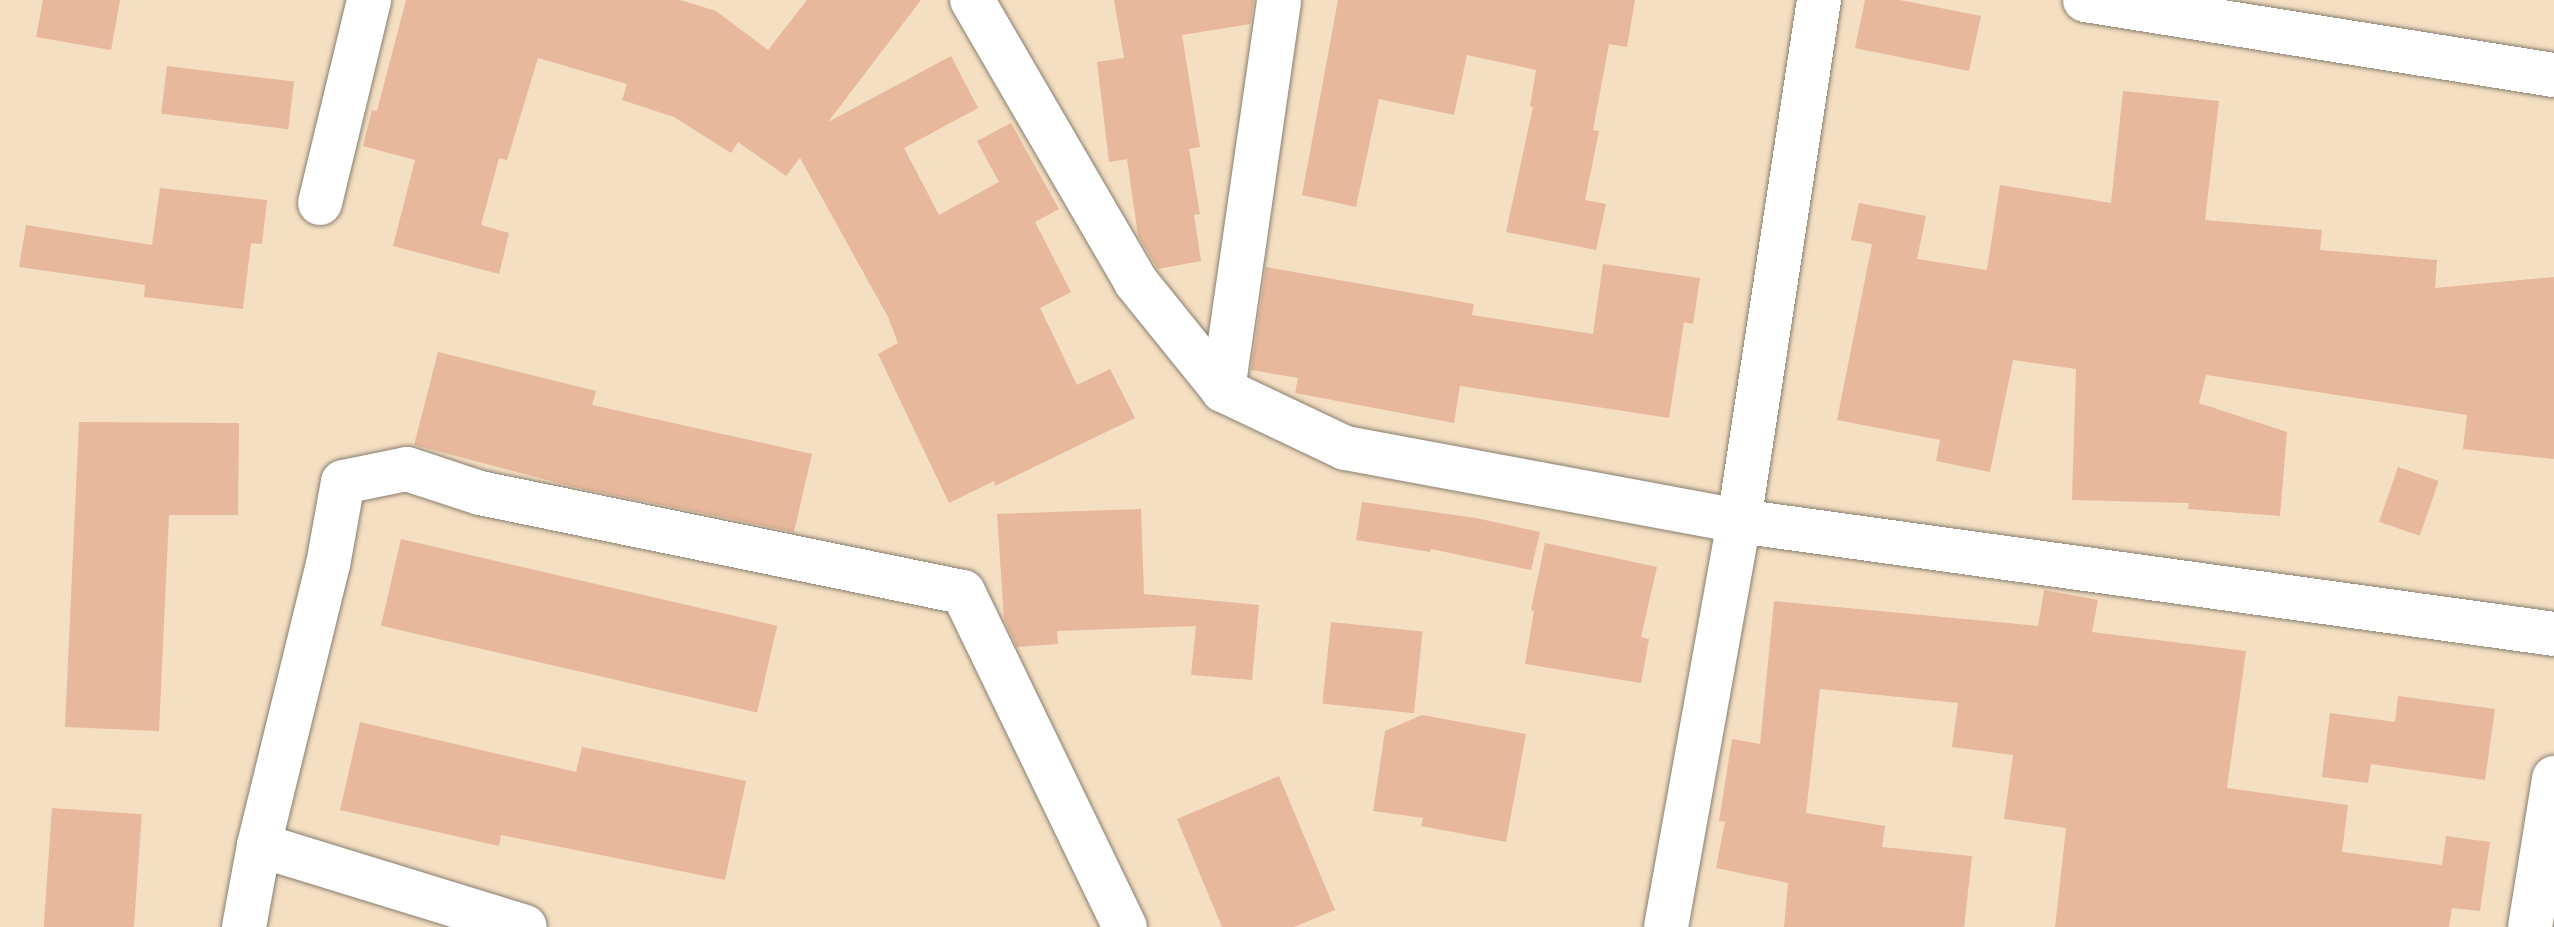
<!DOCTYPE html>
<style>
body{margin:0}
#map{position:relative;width:2554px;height:927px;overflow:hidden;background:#f4dfc2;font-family:"IM FELL DW Pica",serif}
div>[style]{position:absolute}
.building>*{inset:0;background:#e7b89b;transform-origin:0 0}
.roads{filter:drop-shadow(0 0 2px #887e6f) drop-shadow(0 0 2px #887e6f)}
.street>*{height:44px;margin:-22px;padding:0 22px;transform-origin:22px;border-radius:22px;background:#fff}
span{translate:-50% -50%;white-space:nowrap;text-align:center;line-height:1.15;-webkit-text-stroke:8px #fbf7ec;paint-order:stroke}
</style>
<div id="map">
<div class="building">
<i style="clip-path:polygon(43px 0,120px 0,111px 50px,36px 37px)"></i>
<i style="clip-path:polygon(406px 0,680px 0,716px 11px,768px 50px,807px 0,921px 0,828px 122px,951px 56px,978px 108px,904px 148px,939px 215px,999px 182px,977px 141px,1011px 123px,1059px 209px,1035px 222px,1071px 292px,1040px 308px,1077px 385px,1110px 369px,1135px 418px,995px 486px,994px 481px,949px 503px,878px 354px,898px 343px,888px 317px,800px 158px,786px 176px,738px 142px,731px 153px,674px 117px,622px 100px,627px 84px,538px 58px,507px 160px,499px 158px,481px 225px,509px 233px,499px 274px,393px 246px,415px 160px,363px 146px,372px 110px,377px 111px)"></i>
<i style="clip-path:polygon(1114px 0,1254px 0,1250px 24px,1182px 35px,1200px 147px,1189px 149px,1200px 214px,1194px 215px,1201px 261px,1158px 269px,1138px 236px,1127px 159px,1109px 162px,1097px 62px,1124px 58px)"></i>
<i style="clip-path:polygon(1338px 0,1635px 0,1627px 47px,1609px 44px,1593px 130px,1599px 131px,1585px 200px,1606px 204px,1596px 250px,1506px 232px,1533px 107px,1530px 106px,1536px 70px,1467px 55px,1454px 115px,1379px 99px,1356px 207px,1302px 195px)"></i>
<i style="clip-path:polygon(1865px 0,1900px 0,1981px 16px,1969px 71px,1855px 48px)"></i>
<i style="left:167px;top:66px;width:128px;height:48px;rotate:7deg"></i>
<i style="clip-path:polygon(2123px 91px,2219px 101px,2205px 220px,2322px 230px,2320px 250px,2437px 260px,2435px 288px,2554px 277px,2554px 459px,2463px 449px,2467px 415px,2206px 375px,2199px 403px,2287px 432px,2280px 516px,2188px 509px,2189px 503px,2072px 500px,2076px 369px,2013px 360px,1990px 472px,1936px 461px,1940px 440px,1837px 420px,1872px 244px,1851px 240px,1859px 203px,1926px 216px,1917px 259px,1987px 270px,2000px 185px,2111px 203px)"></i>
<i style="clip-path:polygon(160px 188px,267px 200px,262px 244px,251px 243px,243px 309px,144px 297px,145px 285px,19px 267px,26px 225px,152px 245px)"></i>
<i style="clip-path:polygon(1603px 264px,1700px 278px,1693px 324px,1684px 322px,1669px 418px,1460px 386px,1454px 423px,1295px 393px,1298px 378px,1251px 370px,1266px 267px,1474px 304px,1472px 315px,1593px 334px)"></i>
<i style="clip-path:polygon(438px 352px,596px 391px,592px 405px,812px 454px,794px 532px,574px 487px,414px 445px)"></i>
<i style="clip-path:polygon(79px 422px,239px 423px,238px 515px,169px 515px,159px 731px,65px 727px)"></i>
<i style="left:2398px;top:467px;width:43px;height:58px;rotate:19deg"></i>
<i style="clip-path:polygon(1362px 502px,1476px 518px,1540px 532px,1531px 570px,1431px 549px,1430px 552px,1356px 540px)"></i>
<i style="clip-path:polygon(1141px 509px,1144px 594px,1259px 605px,1252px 680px,1191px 675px,1196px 626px,1057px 631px,1058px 644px,1017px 647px,1004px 619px,997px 514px)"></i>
<i style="left:401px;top:539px;width:386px;height:89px;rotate:13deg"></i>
<i style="clip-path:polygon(1545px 543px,1657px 567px,1641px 637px,1649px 639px,1641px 683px,1525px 664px,1534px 611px,1531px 610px)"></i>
<i style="clip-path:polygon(2044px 590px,2098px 600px,2092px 632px,2246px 651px,2227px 788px,2348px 805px,2342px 852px,2442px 865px,2446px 836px,2490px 842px,2480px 911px,2452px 908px,2449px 927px,2055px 927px,2066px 828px,2004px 819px,2013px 755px,1952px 747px,1958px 703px,1820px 689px,1806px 813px,1885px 826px,1882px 847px,1972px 856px,1964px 927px,1784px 927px,1788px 883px,1716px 868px,1725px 822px,1719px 821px,1732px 739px,1760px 744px,1774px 601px,2038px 626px)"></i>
<i style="left:1331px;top:622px;width:92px;height:82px;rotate:6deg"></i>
<i style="clip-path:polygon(2398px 696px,2495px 709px,2485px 780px,2371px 764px,2368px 783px,2322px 777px,2330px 713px,2395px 722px)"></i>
<i style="clip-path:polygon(1422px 715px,1526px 734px,1506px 842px,1421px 826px,1423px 818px,1373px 811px,1385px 731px)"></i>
<i style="clip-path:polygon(360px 722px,576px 772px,582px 747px,746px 781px,725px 880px,501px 835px,499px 846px,340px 810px)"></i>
<i style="clip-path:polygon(1279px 776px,1335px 910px,1294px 927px,1222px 927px,1177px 819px)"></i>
<i style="left:52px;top:808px;width:90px;height:119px;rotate:4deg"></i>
</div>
<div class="roads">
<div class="street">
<i style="left:972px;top:0;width:326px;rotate:59.8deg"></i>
<i style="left:1136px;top:282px;width:139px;rotate:51.1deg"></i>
<i style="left:1223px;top:390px;width:135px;rotate:25.4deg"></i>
<i style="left:1345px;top:448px;width:401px;rotate:10.5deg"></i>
<i style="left:1739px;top:521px;width:823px;rotate:7.89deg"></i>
<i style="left:2085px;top:0;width:475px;rotate:9.1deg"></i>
<i style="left:320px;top:203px;width:209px;rotate:-76.4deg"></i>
<i style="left:1223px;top:390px;width:394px;rotate:-81.8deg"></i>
<i style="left:259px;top:845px;width:278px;rotate:17.1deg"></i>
<i style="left:244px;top:927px;width:83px;rotate:-79.6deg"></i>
<i style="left:259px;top:845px;width:288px;rotate:-76.2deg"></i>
<i style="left:328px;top:565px;width:84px;rotate:-79.8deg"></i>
<i style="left:343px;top:482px;width:65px;rotate:-11.5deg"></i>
<i style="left:407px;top:469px;width:77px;rotate:18.2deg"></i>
<i style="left:480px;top:493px;width:493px;rotate:11.6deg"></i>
<i style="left:963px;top:592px;width:372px;rotate:64.2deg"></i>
<i style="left:1666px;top:927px;width:413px;rotate:-79.8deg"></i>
<i style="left:1739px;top:521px;width:527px;rotate:-81.27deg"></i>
<i style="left:2530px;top:927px;width:151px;rotate:-80.8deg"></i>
</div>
</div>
</div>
